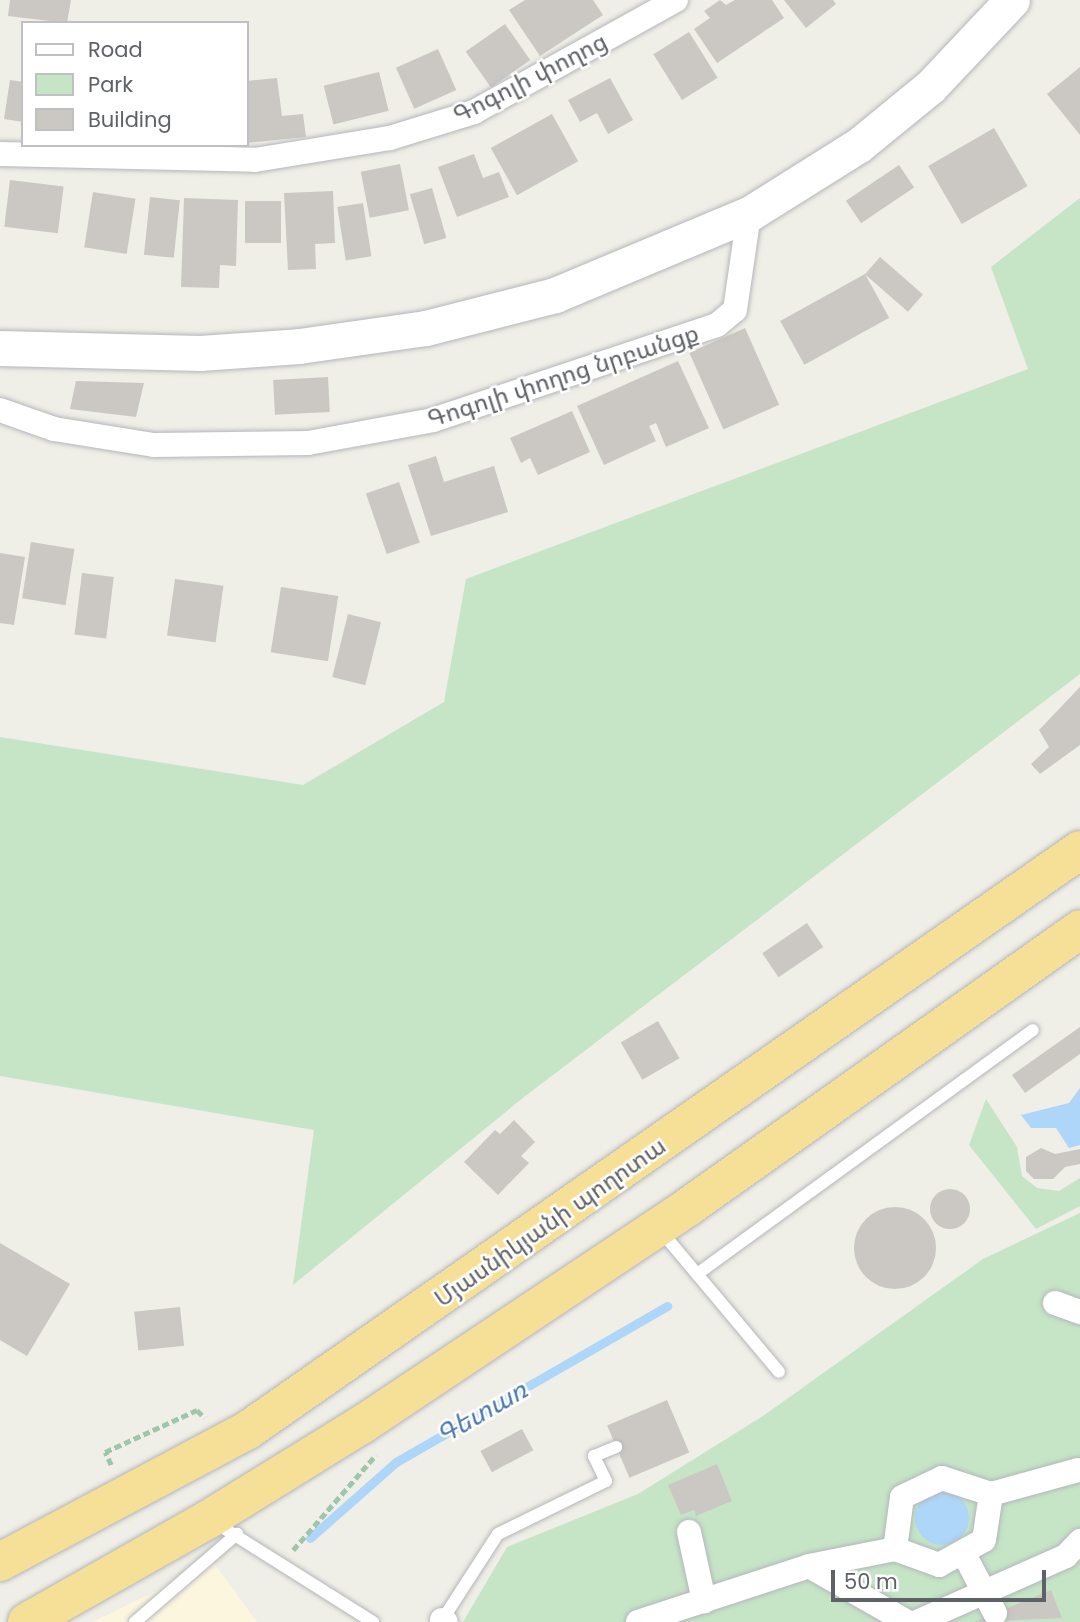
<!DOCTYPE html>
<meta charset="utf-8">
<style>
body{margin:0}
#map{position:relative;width:1080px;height:1622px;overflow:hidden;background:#efeee7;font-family:Poppins,"Noto Sans Armenian",sans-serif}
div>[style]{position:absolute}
.commercial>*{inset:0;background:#fcf6df}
.green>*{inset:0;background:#c5e5c6}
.water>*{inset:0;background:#add6f9}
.round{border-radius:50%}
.stream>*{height:9px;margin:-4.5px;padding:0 4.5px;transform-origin:4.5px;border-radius:4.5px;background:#add6f9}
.building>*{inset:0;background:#cbc8c4;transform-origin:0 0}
.path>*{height:4.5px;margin-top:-2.25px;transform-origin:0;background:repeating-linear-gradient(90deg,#9ec6ab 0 7px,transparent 0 10.5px)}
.roads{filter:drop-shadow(0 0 2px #b4b6ba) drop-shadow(0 0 2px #b4b6ba)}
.lane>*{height:12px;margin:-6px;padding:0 6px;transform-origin:6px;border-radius:6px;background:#fff}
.street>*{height:24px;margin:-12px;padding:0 12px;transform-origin:12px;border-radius:12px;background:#fff}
.secondary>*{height:35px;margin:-17.5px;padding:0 17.5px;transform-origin:17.5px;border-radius:17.5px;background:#fff}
.highway>*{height:38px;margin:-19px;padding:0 19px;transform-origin:19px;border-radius:19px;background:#f6e097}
span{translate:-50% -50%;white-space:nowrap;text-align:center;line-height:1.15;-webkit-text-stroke:5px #fff;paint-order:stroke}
.street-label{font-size:24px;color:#5e6166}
.water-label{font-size:26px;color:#4a77ab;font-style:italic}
.legend{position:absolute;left:21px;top:21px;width:228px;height:126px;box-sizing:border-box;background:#fff;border:2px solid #bfc0c2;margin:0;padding:9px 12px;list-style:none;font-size:21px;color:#5e6166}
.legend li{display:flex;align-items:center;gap:14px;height:35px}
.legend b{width:35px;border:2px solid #bfc0c2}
.scale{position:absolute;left:831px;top:1570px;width:215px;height:32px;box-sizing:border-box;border:4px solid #5e6166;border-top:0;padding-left:9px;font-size:21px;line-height:24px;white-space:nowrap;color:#5e6166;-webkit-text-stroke:5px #fff;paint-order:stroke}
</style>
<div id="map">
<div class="commercial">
<i style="clip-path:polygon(214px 1563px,257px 1622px,92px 1622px)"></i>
</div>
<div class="green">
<i style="clip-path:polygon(1080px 198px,1080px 674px,524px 1097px,293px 1285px,314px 1130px,0 1076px,0 737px,303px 785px,444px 702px,466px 579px,1028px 369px,991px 267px)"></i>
<i style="clip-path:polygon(986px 1099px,1017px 1147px,1022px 1176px,1037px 1188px,1059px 1191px,1080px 1178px,1080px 1206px,1036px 1229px,969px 1145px)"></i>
<i style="clip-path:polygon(1080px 1213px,1080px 1622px,463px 1622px,507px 1547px,638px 1494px,763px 1416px,983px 1259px)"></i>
</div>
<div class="water">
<i style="clip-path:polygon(1080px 1088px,1080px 1145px,1069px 1148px,1056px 1128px,1031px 1128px,1021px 1115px,1069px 1103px)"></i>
<i class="round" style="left:915px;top:1491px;width:54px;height:54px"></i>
</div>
<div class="stream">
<i style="left:310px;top:1538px;width:115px;rotate:-41.5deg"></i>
<i style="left:396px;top:1462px;width:313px;rotate:-29.9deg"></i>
</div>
<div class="building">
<i style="clip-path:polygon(10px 0,71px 0,67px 23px,8px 16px)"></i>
<i style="clip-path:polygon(525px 0,593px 0,603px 15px,540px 56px,509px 10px)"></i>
<i style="clip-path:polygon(720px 0,726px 5px,735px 0,772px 0,784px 18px,717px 63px,694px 29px,710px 18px,704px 11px)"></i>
<i style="clip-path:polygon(784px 0,833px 0,836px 4px,806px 28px)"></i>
<i style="left:505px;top:24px;width:44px;height:48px;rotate:55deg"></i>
<i style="left:689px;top:32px;width:54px;height:42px;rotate:58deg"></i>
<i style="left:438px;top:49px;width:45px;height:46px;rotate:66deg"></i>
<i style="clip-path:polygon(1080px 67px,1080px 135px,1047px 94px)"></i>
<i style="left:379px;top:72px;width:40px;height:57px;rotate:76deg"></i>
<i style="clip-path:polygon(277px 78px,282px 116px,303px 114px,306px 137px,247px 143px,247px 81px)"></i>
<i style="clip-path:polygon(610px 78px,633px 120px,608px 134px,597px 113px,580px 122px,568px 100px)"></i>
<i style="clip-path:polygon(10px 80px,23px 82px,23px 122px,4px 119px)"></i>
<i style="left:552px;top:114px;width:54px;height:70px;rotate:61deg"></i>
<i style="left:994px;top:128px;width:67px;height:76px;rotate:60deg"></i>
<i style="clip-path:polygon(474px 154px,483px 178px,499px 172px,509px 197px,457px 217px,438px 167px)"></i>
<i style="left:400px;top:164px;width:47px;height:40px;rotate:79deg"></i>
<i style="left:899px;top:165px;width:27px;height:64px;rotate:56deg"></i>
<i style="left:10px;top:180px;width:54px;height:47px;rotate:7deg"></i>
<i style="left:432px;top:188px;width:52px;height:23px;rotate:74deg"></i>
<i style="clip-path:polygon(333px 191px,335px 243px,315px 244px,316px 269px,288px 270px,284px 193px)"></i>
<i style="left:93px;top:192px;width:43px;height:56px;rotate:9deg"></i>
<i style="left:150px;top:197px;width:30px;height:58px;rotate:6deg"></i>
<i style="clip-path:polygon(184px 198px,238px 200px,236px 266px,220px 265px,219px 288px,181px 287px)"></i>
<i style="left:245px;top:201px;width:36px;height:42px"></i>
<i style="left:363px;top:203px;width:54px;height:26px;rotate:81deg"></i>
<i style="left:880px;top:257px;width:57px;height:23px;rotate:41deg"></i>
<i style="left:865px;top:274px;width:50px;height:97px;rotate:61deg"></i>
<i style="left:745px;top:328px;width:84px;height:61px;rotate:66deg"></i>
<i style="clip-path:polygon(678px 361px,709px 428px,666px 447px,656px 423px,649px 426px,656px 441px,604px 465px,577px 406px)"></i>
<i style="left:328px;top:377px;width:35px;height:55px;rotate:87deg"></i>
<i style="clip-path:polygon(76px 381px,144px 383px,136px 417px,70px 409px)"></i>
<i style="clip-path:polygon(572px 411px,590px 452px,538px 475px,530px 458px,521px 463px,510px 438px)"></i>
<i style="clip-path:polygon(436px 456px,444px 482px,494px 466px,508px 512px,431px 536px,408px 465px)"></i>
<i style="left:399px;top:482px;width:64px;height:35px;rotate:71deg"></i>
<i style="left:31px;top:542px;width:44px;height:57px;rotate:9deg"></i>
<i style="clip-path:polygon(0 553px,25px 557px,14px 625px,0 623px)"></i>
<i style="left:82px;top:573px;width:32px;height:62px;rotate:7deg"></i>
<i style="left:175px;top:579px;width:49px;height:57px;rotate:8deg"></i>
<i style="left:281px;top:587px;width:58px;height:66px;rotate:9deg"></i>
<i style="left:348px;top:614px;width:34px;height:65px;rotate:14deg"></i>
<i style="clip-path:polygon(1080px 687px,1080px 745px,1040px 774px,1031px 764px,1049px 747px,1039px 730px)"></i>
<i style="left:807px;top:923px;width:29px;height:54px;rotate:56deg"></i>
<i style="left:658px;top:1021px;width:43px;height:43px;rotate:60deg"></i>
<i style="clip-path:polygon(1080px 1027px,1080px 1054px,1025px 1093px,1012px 1075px)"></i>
<i style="clip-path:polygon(514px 1120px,535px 1142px,521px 1156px,529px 1163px,498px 1195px,464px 1162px,495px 1130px,500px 1134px)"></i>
<i style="clip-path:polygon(1041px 1148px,1055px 1154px,1080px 1149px,1080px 1164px,1065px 1167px,1053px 1179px,1034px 1179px,1026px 1171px,1026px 1157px)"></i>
<i class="round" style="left:930px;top:1189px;width:40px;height:40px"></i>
<i class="round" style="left:854px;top:1207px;width:82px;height:82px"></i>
<i style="clip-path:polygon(0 1243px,70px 1284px,27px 1356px,0 1340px)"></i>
<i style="left:180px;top:1307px;width:39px;height:46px;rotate:84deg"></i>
<i style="left:667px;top:1400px;width:57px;height:65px;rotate:67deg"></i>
<i style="left:522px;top:1429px;width:24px;height:47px;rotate:62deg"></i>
<i style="clip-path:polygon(717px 1464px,732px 1501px,696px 1516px,694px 1510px,681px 1515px,668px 1485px)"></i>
<i style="clip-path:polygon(1051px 1590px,1062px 1618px,974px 1622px)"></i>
</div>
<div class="path">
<i style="left:111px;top:1465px;width:14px;rotate:-115deg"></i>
<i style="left:105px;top:1452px;width:101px;rotate:-24.5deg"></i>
<i style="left:197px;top:1410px;width:11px;rotate:45deg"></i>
<i style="left:293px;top:1550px;width:126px;rotate:-48.9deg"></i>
</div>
<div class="roads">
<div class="lane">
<i style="left:660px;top:1230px;width:185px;rotate:50deg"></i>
<i style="left:697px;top:1274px;width:415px;rotate:-36deg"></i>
<i style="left:214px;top:1522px;width:188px;rotate:32.2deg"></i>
<i style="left:135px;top:1622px;width:135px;rotate:-40.8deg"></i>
<i style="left:441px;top:1622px;width:105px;rotate:-57.1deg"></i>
<i style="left:498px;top:1534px;width:120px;rotate:-26.1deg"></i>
<i style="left:606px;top:1481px;width:28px;rotate:-116deg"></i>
<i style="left:594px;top:1456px;width:24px;rotate:-22deg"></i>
</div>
<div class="street">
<i style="left:0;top:154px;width:255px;rotate:1.3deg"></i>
<i style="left:255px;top:160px;width:137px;rotate:-9.3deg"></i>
<i style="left:390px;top:138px;width:88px;rotate:-17.2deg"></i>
<i style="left:474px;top:112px;width:231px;rotate:-29deg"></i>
<i style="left:0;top:410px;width:57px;rotate:19.4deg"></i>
<i style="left:54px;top:429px;width:101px;rotate:9.1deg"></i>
<i style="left:154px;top:445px;width:154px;rotate:-0.7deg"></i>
<i style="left:308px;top:443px;width:127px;rotate:-10.4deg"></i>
<i style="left:433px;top:420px;width:299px;rotate:-18.5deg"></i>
<i style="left:717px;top:325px;width:23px;rotate:-40deg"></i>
<i style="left:735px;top:310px;width:97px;rotate:-81.7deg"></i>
<i style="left:1055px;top:1303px;width:27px;rotate:20deg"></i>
<i style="left:689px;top:1532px;width:71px;rotate:77.7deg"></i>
<i style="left:895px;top:1549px;width:52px;rotate:-82.3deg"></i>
<i style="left:902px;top:1497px;width:44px;rotate:-25.4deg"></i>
<i style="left:942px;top:1478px;width:52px;rotate:18.1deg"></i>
<i style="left:963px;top:1552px;width:69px;rotate:62.3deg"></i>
<i style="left:809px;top:1566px;width:88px;rotate:-11.2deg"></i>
<i style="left:895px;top:1549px;width:47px;rotate:20deg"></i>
<i style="left:939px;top:1565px;width:51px;rotate:-29.1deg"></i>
<i style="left:984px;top:1540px;width:47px;rotate:-81.3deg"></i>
<i style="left:991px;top:1494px;width:90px;rotate:-15.4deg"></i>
<i style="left:442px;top:1620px;width:4px;rotate:27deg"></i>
<i style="left:638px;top:1622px;width:180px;rotate:-18.1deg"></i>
<i style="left:809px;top:1566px;width:113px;rotate:29.7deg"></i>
<i style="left:917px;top:1622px;width:163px;rotate:-23.9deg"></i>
<i style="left:1066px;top:1556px;width:21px;rotate:-47deg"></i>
</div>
<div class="secondary">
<i style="left:0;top:348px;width:200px;rotate:1.4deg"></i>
<i style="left:200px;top:353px;width:99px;rotate:-4deg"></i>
<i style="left:299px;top:346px;width:128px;rotate:-8.1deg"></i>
<i style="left:426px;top:328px;width:133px;rotate:-14.3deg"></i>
<i style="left:555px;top:295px;width:210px;rotate:-22.7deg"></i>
<i style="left:749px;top:214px;width:130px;rotate:-32.1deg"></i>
<i style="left:859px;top:145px;width:93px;rotate:-39.3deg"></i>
<i style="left:931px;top:86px;width:118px;rotate:-46.7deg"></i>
</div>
<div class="highway">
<i style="left:0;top:1562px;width:281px;rotate:-28deg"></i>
<i style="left:248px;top:1430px;width:1014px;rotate:-34.88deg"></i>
<i style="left:27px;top:1622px;width:209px;rotate:-29.5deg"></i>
<i style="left:209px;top:1519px;width:181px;rotate:-31.7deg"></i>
<i style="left:363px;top:1424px;width:391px;rotate:-33.7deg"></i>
<i style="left:688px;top:1207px;width:481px;rotate:-35.3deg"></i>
</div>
</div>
<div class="street-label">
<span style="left:530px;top:78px;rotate:-27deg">Գոգոլի փողոց</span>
<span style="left:563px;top:376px;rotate:-18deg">Գոգոլի փողոց նրբանցք</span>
<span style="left:550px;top:1222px;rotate:-35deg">Մյասնիկյանի պողոտա</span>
</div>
<div class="water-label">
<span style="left:482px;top:1413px;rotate:-30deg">Գետառ</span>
</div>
<ul class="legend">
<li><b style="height:9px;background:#fff"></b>Road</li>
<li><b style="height:19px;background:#c5e5c6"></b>Park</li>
<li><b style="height:19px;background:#cbc8c4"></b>Building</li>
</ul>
<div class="scale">50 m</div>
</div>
